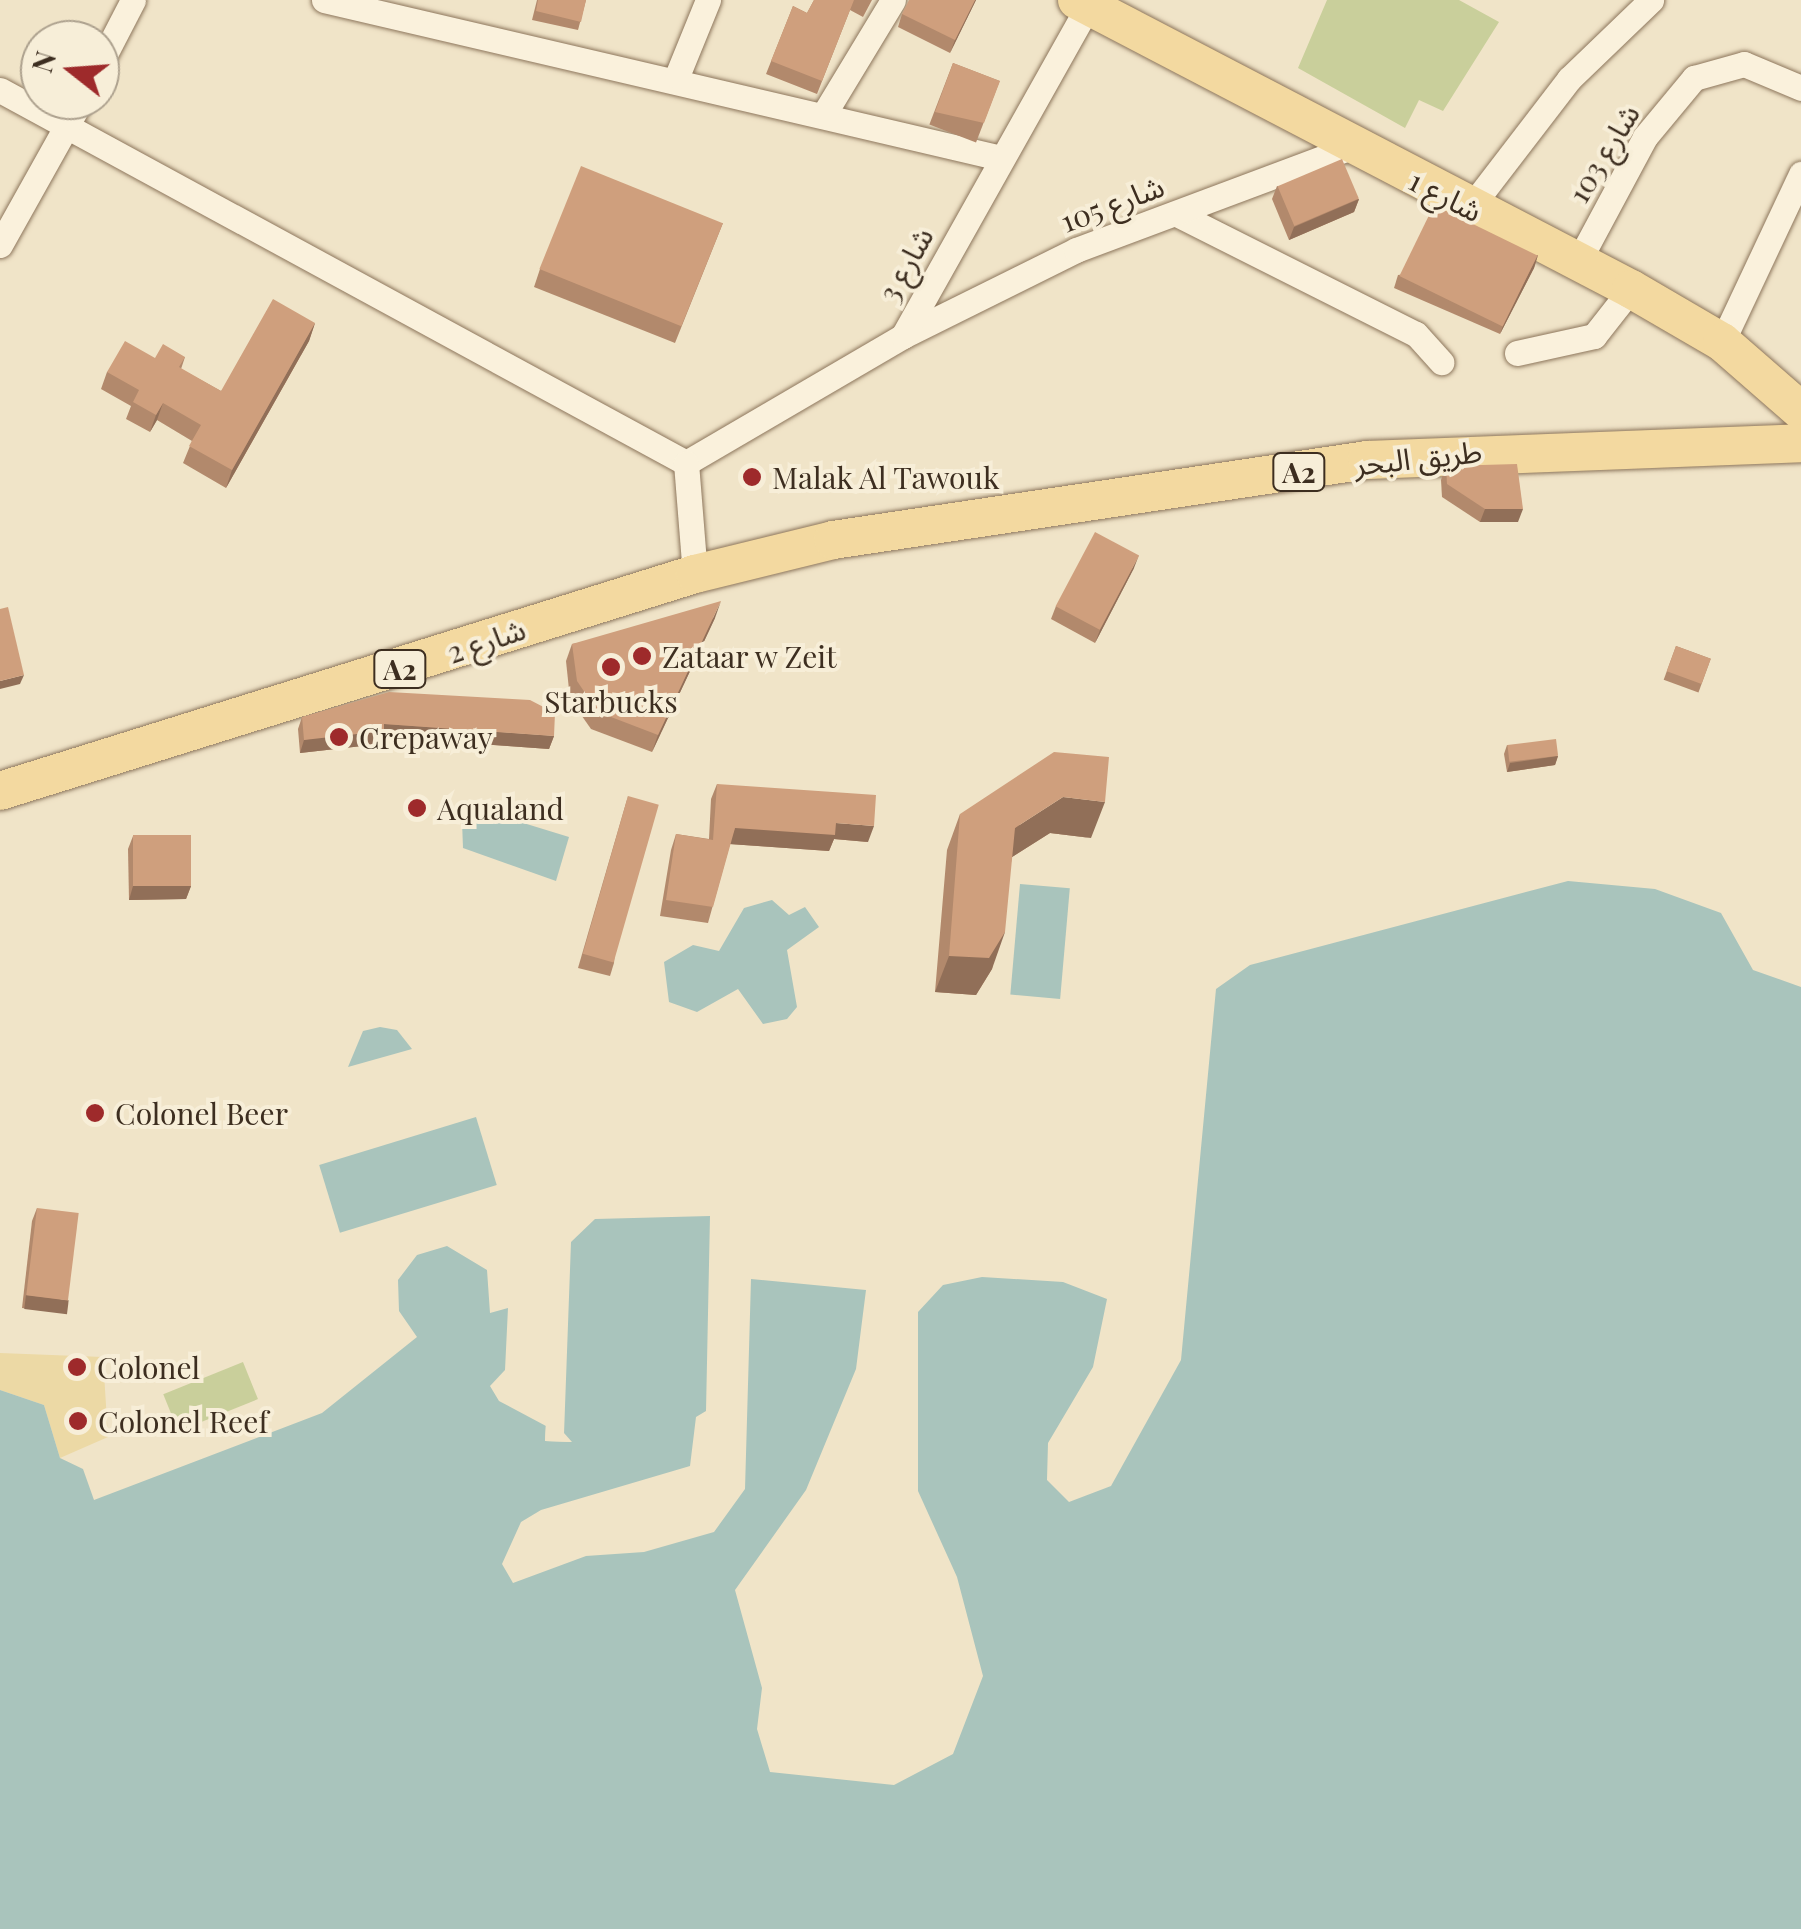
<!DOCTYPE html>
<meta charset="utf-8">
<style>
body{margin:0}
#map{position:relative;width:1801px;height:1929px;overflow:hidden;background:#f0e4c8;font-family:"Playfair Display","Noto Sans Arabic",serif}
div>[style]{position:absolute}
.green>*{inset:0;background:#c9cf9b;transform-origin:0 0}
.sand>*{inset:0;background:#ecd9a5}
.water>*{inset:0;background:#a9c4bc;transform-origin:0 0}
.pier>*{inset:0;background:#f0e4c8}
.roads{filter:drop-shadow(0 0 2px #8d765c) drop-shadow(0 0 2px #8d765c)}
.street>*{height:25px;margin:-12.5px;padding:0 12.5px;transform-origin:12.5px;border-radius:12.5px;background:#faf1dc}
.primary>*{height:38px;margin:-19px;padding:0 19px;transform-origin:19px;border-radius:19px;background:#f3d9a0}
.wall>*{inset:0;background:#b2896c;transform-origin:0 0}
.shaded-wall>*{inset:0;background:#916f58;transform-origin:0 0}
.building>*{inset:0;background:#cf9f7d;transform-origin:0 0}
.dots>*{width:28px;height:28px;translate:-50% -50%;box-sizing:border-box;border:5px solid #f7eed8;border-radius:50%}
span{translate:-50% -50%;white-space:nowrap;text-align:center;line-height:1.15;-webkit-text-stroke:8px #f7eed8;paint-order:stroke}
.shield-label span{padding:2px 8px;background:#f7eed8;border:2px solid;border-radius:8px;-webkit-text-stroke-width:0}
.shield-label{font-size:28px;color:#3d2e20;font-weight:700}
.street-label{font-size:30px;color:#3d2e20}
.poi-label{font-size:30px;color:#3d2e20}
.left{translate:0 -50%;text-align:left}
.north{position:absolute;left:20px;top:20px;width:100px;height:100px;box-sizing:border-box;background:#f7eed8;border:2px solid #ada18e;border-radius:50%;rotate:287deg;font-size:28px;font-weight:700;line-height:40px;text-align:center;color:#3d2e20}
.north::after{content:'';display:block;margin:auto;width:35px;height:45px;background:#9e2a2b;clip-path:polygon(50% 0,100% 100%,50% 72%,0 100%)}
</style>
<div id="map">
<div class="green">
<i style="clip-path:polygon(1327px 0,1459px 0,1499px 22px,1443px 111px,1419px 100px,1405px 128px,1298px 68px)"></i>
<i style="left:243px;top:1362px;width:40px;height:86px;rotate:68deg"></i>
</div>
<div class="sand">
<i style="clip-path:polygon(0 1353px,103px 1357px,108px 1437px,60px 1458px,44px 1405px,0 1390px)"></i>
</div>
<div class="water">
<i style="clip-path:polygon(484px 811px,569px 837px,556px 881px,463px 848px,462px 821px)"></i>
<i style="clip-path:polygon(1568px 881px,1655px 889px,1721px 913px,1753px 970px,1801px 987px,1801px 1929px,0 1929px,0 1390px,44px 1405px,60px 1458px,83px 1469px,94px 1500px,322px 1413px,417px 1337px,399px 1311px,398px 1280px,417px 1255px,447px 1246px,487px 1270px,490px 1313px,508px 1308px,505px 1370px,490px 1386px,499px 1401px,546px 1426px,545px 1441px,571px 1442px,564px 1434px,571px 1242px,595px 1219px,710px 1216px,706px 1411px,696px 1417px,690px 1466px,541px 1510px,521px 1522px,502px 1564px,513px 1583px,586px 1556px,644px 1552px,714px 1532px,745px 1489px,751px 1279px,866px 1290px,856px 1369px,806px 1490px,735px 1590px,762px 1688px,757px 1729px,770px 1772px,894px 1785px,953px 1754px,983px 1676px,957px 1577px,918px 1491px,918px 1312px,943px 1285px,982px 1277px,1063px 1282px,1107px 1299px,1093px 1367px,1048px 1443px,1047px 1480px,1069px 1502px,1111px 1486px,1181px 1360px,1216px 989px,1250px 965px)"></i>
<i style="left:1020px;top:884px;width:50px;height:111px;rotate:5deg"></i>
<i style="clip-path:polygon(772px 900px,789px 915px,805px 907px,819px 927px,787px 950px,797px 1007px,787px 1019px,763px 1024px,738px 989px,697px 1012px,669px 1002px,664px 962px,693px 945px,719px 951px,744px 908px)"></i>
<i style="clip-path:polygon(380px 1027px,397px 1030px,412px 1049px,348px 1067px,363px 1031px)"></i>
<i style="left:476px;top:1117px;width:71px;height:164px;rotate:73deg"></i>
</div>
<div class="pier">
<i style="clip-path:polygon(564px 1288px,564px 1433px,572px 1442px,545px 1441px,546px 1420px,550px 1437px,560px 1437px)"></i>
</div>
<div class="roads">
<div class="street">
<i style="left:324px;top:0;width:695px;rotate:13.14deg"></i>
<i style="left:100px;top:64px;width:72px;rotate:-62.7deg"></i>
<i style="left:677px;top:76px;width:82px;rotate:-67.8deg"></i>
<i style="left:0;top:90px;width:781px;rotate:28.53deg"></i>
<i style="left:824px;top:114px;width:133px;rotate:-58.8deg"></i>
<i style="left:1470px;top:208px;width:163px;rotate:-52.5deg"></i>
<i style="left:1569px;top:79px;width:114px;rotate:-43.9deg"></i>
<i style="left:1177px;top:214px;width:267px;rotate:26.7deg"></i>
<i style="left:1416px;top:334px;width:38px;rotate:48deg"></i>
<i style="left:0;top:245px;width:166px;rotate:-60.8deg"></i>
<i style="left:1578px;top:262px;width:142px;rotate:-61.8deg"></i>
<i style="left:1645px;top:137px;width:77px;rotate:-50.3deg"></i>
<i style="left:1694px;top:78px;width:52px;rotate:-15.6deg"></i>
<i style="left:1744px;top:64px;width:62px;rotate:22.8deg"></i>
<i style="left:903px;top:336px;width:193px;rotate:-26.4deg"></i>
<i style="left:1076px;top:250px;width:294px;rotate:-20.5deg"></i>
<i style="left:1722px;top:342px;width:186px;rotate:-64.8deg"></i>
<i style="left:1517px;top:353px;width:79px;rotate:-12.4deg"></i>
<i style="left:1594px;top:336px;width:60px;rotate:-51.8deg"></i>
<i style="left:686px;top:463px;width:251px;rotate:-30.3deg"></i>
<i style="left:903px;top:336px;width:380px;rotate:-60.7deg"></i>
<i style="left:686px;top:463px;width:111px;rotate:85.4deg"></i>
</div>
<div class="primary">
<i style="left:1077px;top:0;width:625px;rotate:27.55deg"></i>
<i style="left:1631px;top:289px;width:105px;rotate:30.2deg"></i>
<i style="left:1722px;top:342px;width:105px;rotate:41.1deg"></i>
<i style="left:0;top:791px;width:728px;rotate:-17.34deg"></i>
<i style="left:695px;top:574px;width:142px;rotate:-13.8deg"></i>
<i style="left:833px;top:540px;width:540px;rotate:-8.52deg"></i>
<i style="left:1367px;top:460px;width:434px;rotate:-2.2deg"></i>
</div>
</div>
<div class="wall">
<i style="clip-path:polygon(537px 0,586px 0,578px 30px,532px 20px)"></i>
<i style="clip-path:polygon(814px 0,872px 0,863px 17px,850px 10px,817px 94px,766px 74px,793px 6px,807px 13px)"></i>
<i style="clip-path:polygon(976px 0,950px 53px,898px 27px,902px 14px)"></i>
<i style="left:953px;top:63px;width:50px;height:66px;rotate:21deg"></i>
<i style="clip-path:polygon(1277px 186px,1359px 199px,1354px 212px,1289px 240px,1272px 199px)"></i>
<i style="clip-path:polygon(723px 223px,675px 343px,534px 287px,540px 269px)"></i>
<i style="clip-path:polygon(1538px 255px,1534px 268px,1500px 334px,1394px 288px,1398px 275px)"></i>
<i style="clip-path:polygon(315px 323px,309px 341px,226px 488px,183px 463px,192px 441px,157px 420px,150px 432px,126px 419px,131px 406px,101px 389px,107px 372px,155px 358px,185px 357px,181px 369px,221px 391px)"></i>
<i style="clip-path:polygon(1446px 466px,1518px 522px,1480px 522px,1442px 497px,1441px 480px)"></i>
<i style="clip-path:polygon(1134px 568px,1095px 643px,1051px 619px,1056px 606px)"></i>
<i style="clip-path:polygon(715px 618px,652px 752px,591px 729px,570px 699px,566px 661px,572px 644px)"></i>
<i style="left:1676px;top:646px;width:37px;height:36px;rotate:20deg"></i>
<i style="clip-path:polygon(302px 717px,554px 736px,549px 749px,383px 737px,380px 744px,300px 753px,298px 729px)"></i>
<i style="clip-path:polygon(1507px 745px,1558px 756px,1555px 765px,1507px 772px,1504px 754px)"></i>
<i style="clip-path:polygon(717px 784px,868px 842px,834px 839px,829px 851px,730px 844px,708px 923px,660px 916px,671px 850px,676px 834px,709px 839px,711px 799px)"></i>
<i style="clip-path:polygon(628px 796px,614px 963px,610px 976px,578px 968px)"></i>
<i style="clip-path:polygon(960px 814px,1091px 838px,1050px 833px,1012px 857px,992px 969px,976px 995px,935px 992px,947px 850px)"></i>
<i style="clip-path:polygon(133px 836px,191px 886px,186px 899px,129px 900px,128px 849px)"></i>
<i style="clip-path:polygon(37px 1208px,64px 1313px,22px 1308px,32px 1221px)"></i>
</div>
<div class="shaded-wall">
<i style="clip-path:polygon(975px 0,976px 0,950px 53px,955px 40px)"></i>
<i style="clip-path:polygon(1359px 199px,1354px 212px,1289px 240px,1294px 227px)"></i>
<i style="clip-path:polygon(1538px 255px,1534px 268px,1500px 334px,1505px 320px)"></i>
<i style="clip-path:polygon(315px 323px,309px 341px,226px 488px,232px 470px)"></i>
<i style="clip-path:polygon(163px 403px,157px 420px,150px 432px,156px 415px)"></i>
<i style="clip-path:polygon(1485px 509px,1523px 509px,1518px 522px,1480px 522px)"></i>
<i style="clip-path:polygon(1139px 555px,1134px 568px,1095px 643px,1100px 630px)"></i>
<i style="clip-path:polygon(721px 601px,715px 618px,652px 752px,658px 735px)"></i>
<i style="clip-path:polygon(24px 675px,20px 684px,0 689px,0 681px)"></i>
<i style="clip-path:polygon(384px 724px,554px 736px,549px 749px,383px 737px,380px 744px,300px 753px,304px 740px)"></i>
<i style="clip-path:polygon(1558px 756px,1555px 765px,1507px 772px,1510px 763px)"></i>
<i style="clip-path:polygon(1063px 797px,1105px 802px,1091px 838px,1050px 833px,1001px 864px,1015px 828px)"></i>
<i style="clip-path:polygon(836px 823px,874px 826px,868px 842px,834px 839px,829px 851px,729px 844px,735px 828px)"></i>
<i style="clip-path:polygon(133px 886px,191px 886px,186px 899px,129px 900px)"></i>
<i style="clip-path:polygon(1005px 932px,992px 969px,976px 995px,935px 992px,949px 956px)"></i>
<i style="left:26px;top:1295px;width:43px;height:14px;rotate:7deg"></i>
</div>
<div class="building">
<i style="clip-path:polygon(538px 0,586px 0,581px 22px,536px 11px)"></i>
<i style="clip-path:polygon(814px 0,854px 0,822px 81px,771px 61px,793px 6px,807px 13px)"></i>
<i style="clip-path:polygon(909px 0,975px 0,955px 40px,902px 14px)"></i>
<i style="clip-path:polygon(953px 63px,1000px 81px,984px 123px,935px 112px)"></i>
<i style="left:1342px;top:159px;width:43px;height:70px;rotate:67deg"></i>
<i style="left:581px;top:166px;width:153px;height:111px;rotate:22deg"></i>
<i style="left:1434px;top:205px;width:115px;height:79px;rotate:26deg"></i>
<i style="clip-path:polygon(273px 299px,315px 323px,232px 470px,189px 446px,201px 425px,163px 403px,156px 415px,133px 402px,139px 390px,107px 372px,125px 341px,155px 358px,163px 344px,185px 357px,179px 367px,221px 391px)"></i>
<i style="clip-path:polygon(1517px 464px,1523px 509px,1485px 509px,1447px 484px,1446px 466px)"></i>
<i style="left:1095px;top:532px;width:50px;height:84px;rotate:28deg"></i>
<i style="clip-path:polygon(721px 601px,658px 735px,598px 712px,577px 681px,572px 644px)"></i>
<i style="clip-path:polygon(8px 607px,24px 675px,0 681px,0 609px)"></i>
<i style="left:1676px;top:646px;width:37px;height:27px;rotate:20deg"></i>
<i style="clip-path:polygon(389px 692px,530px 700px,555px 713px,554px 736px,384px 724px,384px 731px,304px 740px,302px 717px)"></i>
<i style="left:1556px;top:739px;width:17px;height:49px;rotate:83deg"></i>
<i style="clip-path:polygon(1054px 752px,1109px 757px,1105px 802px,1063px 797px,1015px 828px,1005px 932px,989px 958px,949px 956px,960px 814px)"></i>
<i style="clip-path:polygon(717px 784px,876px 795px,874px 826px,836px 823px,835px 835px,735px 828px,713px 907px,666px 900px,676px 834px,713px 840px)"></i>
<i style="left:628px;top:796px;width:32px;height:164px;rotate:16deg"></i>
<i style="left:191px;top:835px;width:51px;height:58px;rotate:90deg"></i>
<i style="left:37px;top:1208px;width:42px;height:88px;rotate:7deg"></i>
</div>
<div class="dots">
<i style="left:752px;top:477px;background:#9e2a2b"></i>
<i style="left:642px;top:656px;background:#9e2a2b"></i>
<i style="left:611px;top:667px;background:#9e2a2b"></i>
<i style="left:339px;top:737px;background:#9e2a2b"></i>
<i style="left:417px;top:808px;background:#9e2a2b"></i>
<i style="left:95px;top:1113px;background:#9e2a2b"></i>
<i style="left:77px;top:1367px;background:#9e2a2b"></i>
<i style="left:78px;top:1421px;background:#9e2a2b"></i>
</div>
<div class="shield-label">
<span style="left:1299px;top:472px">A2</span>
<span style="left:400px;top:669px">A2</span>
</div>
<div class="street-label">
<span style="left:1603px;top:153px;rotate:-59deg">شارع 103</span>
<span style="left:1446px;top:195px;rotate:27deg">شارع 1</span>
<span style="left:1112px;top:203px;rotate:-21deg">شارع 105</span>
<span style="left:905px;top:264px;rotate:-61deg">شارع 3</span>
<span style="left:1418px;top:457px;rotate:-6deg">طريق البحر</span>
<span style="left:486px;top:640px;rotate:-19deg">شارع 2</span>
</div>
<div class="poi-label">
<span class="left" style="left:772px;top:477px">Malak Al Tawouk</span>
<span class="left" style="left:662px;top:656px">Zataar w Zeit</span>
<span style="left:611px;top:701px">Starbucks</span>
<span class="left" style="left:359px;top:737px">Crepaway</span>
<span class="left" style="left:437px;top:808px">Aqualand</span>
<span class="left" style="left:115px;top:1113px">Colonel Beer</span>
<span class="left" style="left:97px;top:1367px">Colonel</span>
<span class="left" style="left:98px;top:1421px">Colonel Reef</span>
</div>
<div class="north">N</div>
</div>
